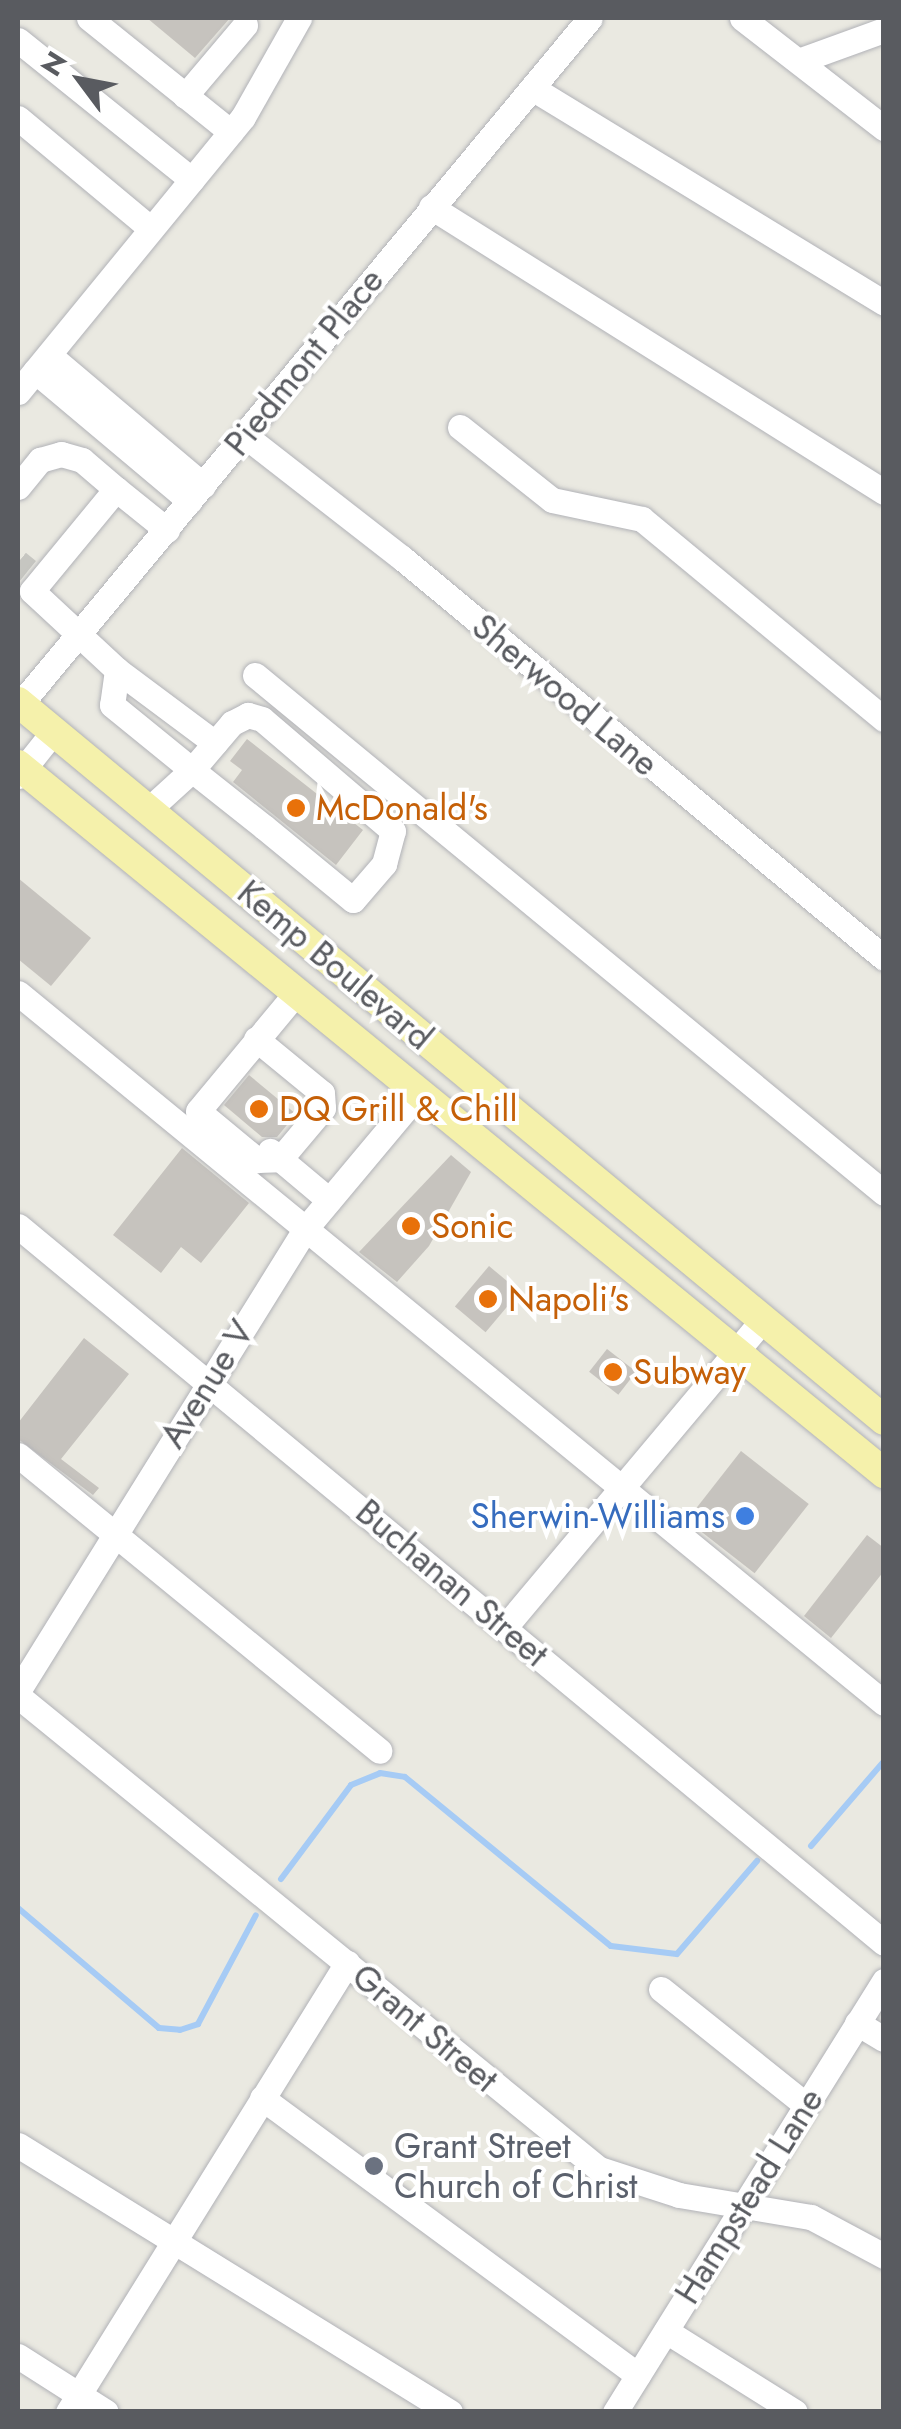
<!DOCTYPE html>
<style>
body{margin:0}
#map{position:relative;width:901px;height:2429px;overflow:hidden;background:#eae9e1;font-family:Jost,sans-serif}
div>[style]{position:absolute}
.stream>*{height:6px;margin:-3px;padding:0 3px;transform-origin:3px;border-radius:3px;background:#a6cbf5}
.building>*{inset:0;background:#c6c3be;transform-origin:0 0}
.minor-tunnel>*{height:25px;margin-top:-12.5px;transform-origin:0;background:repeating-linear-gradient(90deg,#c6c6c1 0 25px,transparent 0 37px)}
.roads{filter:drop-shadow(0 0 2px #b1b2b7) drop-shadow(0 0 2px #b1b2b7)}
.minor>*{height:25px;margin:-12.5px;padding:0 12.5px;transform-origin:12.5px;border-radius:12.5px;background:#fff}
.major>*{height:30px;margin:-15px;padding:0 15px;transform-origin:15px;border-radius:15px;background:#f5f1ab}
.dots>*{width:28px;height:28px;translate:-50% -50%;box-sizing:border-box;border:5px solid #fff;border-radius:50%}
span{translate:-50% -50%;white-space:nowrap;text-align:center;line-height:1.15;-webkit-text-stroke:8px #fff;paint-order:stroke}
.street-label{font-size:35px;color:#595b60}
.food-label{font-size:35px;color:#c56008}
.left{translate:0 -50%;text-align:left}
.shop-label{font-size:35px;color:#366cbe}
.right{translate:-100% -50%;text-align:right}
.worship-label{font-size:35px;color:#5b616d}
.frame{position:absolute;inset:0;border:20px solid #595b60;pointer-events:none}
.north{position:absolute;left:30px;top:30px;width:100px;height:100px;-webkit-text-stroke:8px #fff;paint-order:stroke;rotate:302deg;font-size:28px;font-weight:700;line-height:40px;text-align:center;color:#595b60}
.north::after{content:'';display:block;margin:auto;width:35px;height:45px;background:#595b60;clip-path:polygon(50% 0,100% 100%,50% 72%,0 100%)}
</style>
<div id="map">
<div class="stream">
<i style="left:811px;top:1846px;width:112px;rotate:-49.3deg"></i>
<i style="left:281px;top:1879px;width:117px;rotate:-53.3deg"></i>
<i style="left:351px;top:1785px;width:31px;rotate:-22deg"></i>
<i style="left:380px;top:1773px;width:25px;rotate:9deg"></i>
<i style="left:405px;top:1777px;width:266px;rotate:39.4deg"></i>
<i style="left:611px;top:1946px;width:66px;rotate:6.9deg"></i>
<i style="left:677px;top:1954px;width:123px;rotate:-49.3deg"></i>
<i style="left:18px;top:1908px;width:185px;rotate:40.4deg"></i>
<i style="left:159px;top:2028px;width:21px;rotate:5deg"></i>
<i style="left:180px;top:2030px;width:19px;rotate:-18deg"></i>
<i style="left:198px;top:2024px;width:123px;rotate:-62deg"></i>
</div>
<div class="building">
<i style="clip-path:polygon(147px 18px,230px 18px,195px 58px)"></i>
<i style="clip-path:polygon(247px 739px,363px 830px,336px 865px,233px 782px,242px 770px,230px 761px)"></i>
<i style="clip-path:polygon(18px 878px,91px 938px,51px 986px,18px 959px)"></i>
<i style="clip-path:polygon(249px 1075px,296px 1114px,277px 1137px,262px 1137px,224px 1105px)"></i>
<i style="clip-path:polygon(182px 1148px,249px 1203px,201px 1263px,181px 1247px,161px 1273px,113px 1235px)"></i>
<i style="clip-path:polygon(451px 1155px,471px 1172px,429px 1246px,397px 1282px,359px 1252px)"></i>
<i style="left:489px;top:1266px;width:40px;height:53px;rotate:40deg"></i>
<i style="clip-path:polygon(84px 1338px,129px 1374px,61px 1459px,99px 1488px,93px 1495px,18px 1439px,18px 1423px)"></i>
<i style="left:607px;top:1349px;width:37px;height:29px;rotate:38deg"></i>
<i style="left:741px;top:1451px;width:86px;height:88px;rotate:38deg"></i>
<i style="clip-path:polygon(867px 1535px,884px 1548px,884px 1571px,831px 1638px,804px 1616px)"></i>
</div>
<div class="minor-tunnel">
<i style="left:18px;top:562px;width:13px;rotate:39deg"></i>
</div>
<div class="roads">
<div class="minor">
<i style="left:89px;top:18px;width:182px;rotate:38.8deg"></i>
<i style="left:742px;top:18px;width:180px;rotate:37.8deg"></i>
<i style="left:18px;top:40px;width:223px;rotate:38.8deg"></i>
<i style="left:801px;top:60px;width:88px;rotate:-19.9deg"></i>
<i style="left:532px;top:88px;width:412px;rotate:31.4deg"></i>
<i style="left:185px;top:96px;width:93px;rotate:-49.8deg"></i>
<i style="left:18px;top:118px;width:173px;rotate:39.8deg"></i>
<i style="left:431px;top:207px;width:535px;rotate:32.18deg"></i>
<i style="left:49px;top:355px;width:202px;rotate:40.2deg"></i>
<i style="left:35px;top:371px;width:202px;rotate:40deg"></i>
<i style="left:18px;top:392px;width:355px;rotate:-50.7deg"></i>
<i style="left:243px;top:117px;width:114px;rotate:-60.5deg"></i>
<i style="left:460px;top:427px;width:117px;rotate:38.4deg"></i>
<i style="left:552px;top:500px;width:92px;rotate:11.9deg"></i>
<i style="left:642px;top:519px;width:314px;rotate:39.6deg"></i>
<i style="left:244px;top:435px;width:200px;rotate:37.9deg"></i>
<i style="left:402px;top:558px;width:626px;rotate:39.69deg"></i>
<i style="left:18px;top:487px;width:35px;rotate:-51deg"></i>
<i style="left:40px;top:460px;width:22px;rotate:-16deg"></i>
<i style="left:61px;top:454px;width:22px;rotate:16deg"></i>
<i style="left:82px;top:460px;width:45px;rotate:40.5deg"></i>
<i style="left:167px;top:530px;width:65px;rotate:-141.2deg"></i>
<i style="left:116px;top:489px;width:132px;rotate:129.5deg"></i>
<i style="left:32px;top:591px;width:116px;rotate:42.9deg"></i>
<i style="left:117px;top:670px;width:122px;rotate:36.7deg"></i>
<i style="left:117px;top:670px;width:35px;rotate:98deg"></i>
<i style="left:112px;top:705px;width:103px;rotate:39.1deg"></i>
<i style="left:192px;top:770px;width:92px;rotate:38.4deg"></i>
<i style="left:264px;top:827px;width:115px;rotate:39.4deg"></i>
<i style="left:353px;top:900px;width:48px;rotate:-49.3deg"></i>
<i style="left:384px;top:864px;width:34px;rotate:-75deg"></i>
<i style="left:393px;top:831px;width:172px;rotate:-139.5deg"></i>
<i style="left:262px;top:719px;width:15px;rotate:-164deg"></i>
<i style="left:248px;top:715px;width:18px;rotate:153deg"></i>
<i style="left:232px;top:723px;width:62px;rotate:130.4deg"></i>
<i style="left:192px;top:770px;width:59px;rotate:137.7deg"></i>
<i style="left:255px;top:675px;width:815px;rotate:39.47deg"></i>
<i style="left:18px;top:707px;width:895px;rotate:-50.3deg"></i>
<i style="left:18px;top:776px;width:56px;rotate:-51.5deg"></i>
<i style="left:18px;top:993px;width:1120px;rotate:39.35deg"></i>
<i style="left:296px;top:993px;width:153px;rotate:129.7deg"></i>
<i style="left:198px;top:1111px;width:77px;rotate:39.7deg"></i>
<i style="left:257px;top:1160px;width:23px;rotate:-2deg"></i>
<i style="left:280px;top:1159px;width:64px;rotate:39.9deg"></i>
<i style="left:256px;top:1039px;width:85px;rotate:39.3deg"></i>
<i style="left:322px;top:1093px;width:15px;rotate:86deg"></i>
<i style="left:323px;top:1108px;width:67px;rotate:130.1deg"></i>
<i style="left:280px;top:1159px;width:13px;rotate:-141deg"></i>
<i style="left:18px;top:1226px;width:1124px;rotate:39.62deg"></i>
<i style="left:18px;top:1455px;width:467px;rotate:39.3deg"></i>
<i style="left:505px;top:1627px;width:402px;rotate:-50deg"></i>
<i style="left:18px;top:1691px;width:545px;rotate:-58.12deg"></i>
<i style="left:306px;top:1228px;width:176px;rotate:-50.1deg"></i>
<i style="left:18px;top:1696px;width:749px;rotate:39.15deg"></i>
<i style="left:599px;top:2169px;width:84px;rotate:18deg"></i>
<i style="left:679px;top:2195px;width:134px;rotate:9.5deg"></i>
<i style="left:811px;top:2217px;width:83px;rotate:28.1deg"></i>
<i style="left:661px;top:1989px;width:186px;rotate:38.7deg"></i>
<i style="left:857px;top:2023px;width:31px;rotate:31deg"></i>
<i style="left:262px;top:2098px;width:467px;rotate:36.4deg"></i>
<i style="left:18px;top:2145px;width:508px;rotate:31.72deg"></i>
<i style="left:666px;top:2331px;width:152px;rotate:32.1deg"></i>
<i style="left:18px;top:2356px;width:104px;rotate:32.5deg"></i>
<i style="left:68px;top:2412px;width:529px;rotate:-58.14deg"></i>
<i style="left:615px;top:2412px;width:508px;rotate:-58.03deg"></i>
</div>
<div class="major">
<i style="left:18px;top:702px;width:1125px;rotate:39.66deg"></i>
<i style="left:18px;top:765px;width:1119px;rotate:39.27deg"></i>
</div>
</div>
<div class="dots">
<i style="left:296px;top:808px;background:#e8710a"></i>
<i style="left:259px;top:1109px;background:#e8710a"></i>
<i style="left:411px;top:1226px;background:#e8710a"></i>
<i style="left:488px;top:1299px;background:#e8710a"></i>
<i style="left:613px;top:1372px;background:#e8710a"></i>
<i style="left:745px;top:1516px;background:#3f7fe0"></i>
<i style="left:374px;top:2166px;background:#6b7280"></i>
</div>
<div class="street-label">
<span style="left:304px;top:362px;rotate:-51deg">Piedmont Place</span>
<span style="left:565px;top:695px;rotate:40deg">Sherwood Lane</span>
<span style="left:335px;top:965px;rotate:40deg">Kemp Boulevard</span>
<span style="left:207px;top:1384px;rotate:-58deg">Avenue V</span>
<span style="left:452px;top:1583px;rotate:40deg">Buchanan Street</span>
<span style="left:425px;top:2028px;rotate:40deg">Grant Street</span>
<span style="left:749px;top:2196px;rotate:-58deg">Hampstead Lane</span>
</div>
<div class="food-label">
<span class="left" style="left:316px;top:808px">McDonald's</span>
<span class="left" style="left:279px;top:1109px">DQ Grill &amp; Chill</span>
<span class="left" style="left:431px;top:1226px">Sonic</span>
<span class="left" style="left:508px;top:1299px">Napoli's</span>
<span class="left" style="left:633px;top:1372px">Subway</span>
</div>
<div class="shop-label">
<span class="right" style="left:725px;top:1516px">Sherwin-Williams</span>
</div>
<div class="worship-label">
<span class="left" style="left:394px;top:2166px">Grant Street<br>Church of Christ</span>
</div>
<div class="frame"></div>
<div class="north">N</div>
</div>
